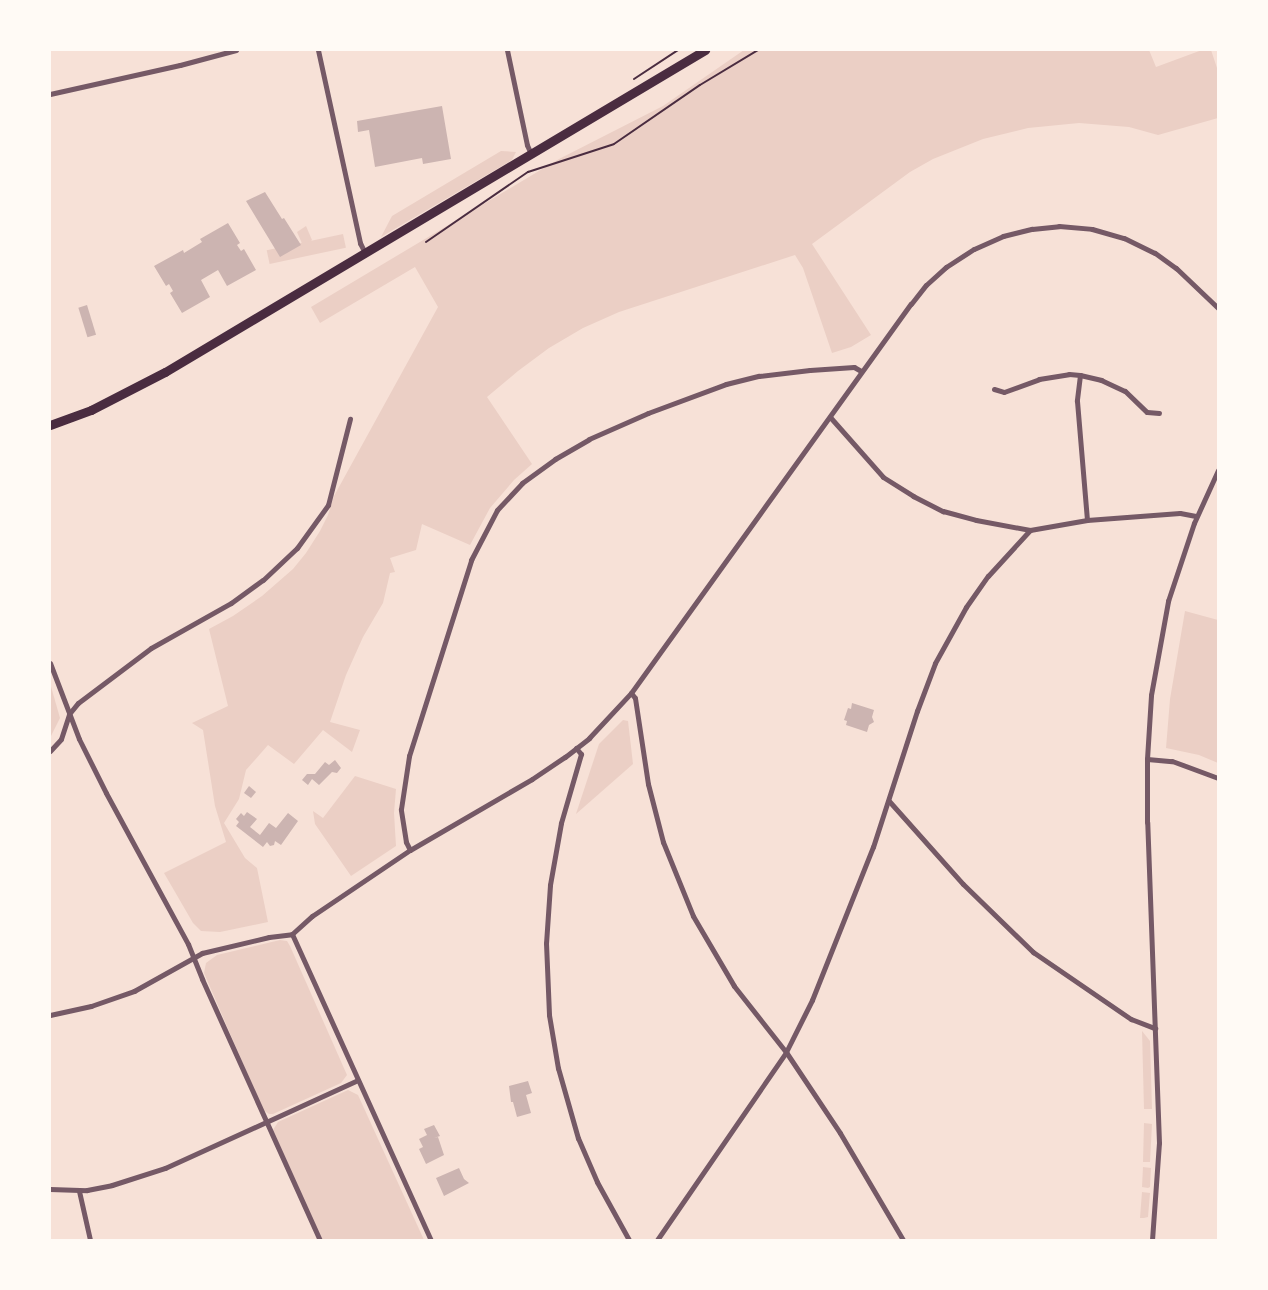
<!DOCTYPE html>
<style>
body{margin:0}
#map{position:relative;width:1268px;height:1290px;overflow:hidden;background:#f7e1d7;font-family:"IBM Plex Sans",sans-serif}
div>[style]{position:absolute}
.green>*{inset:0;background:#ebcfc5;transform-origin:0 0}
.building>*{inset:0;background:#ccb4b1;transform-origin:0 0}
.path>*{height:2px;margin:-1px;padding:0 1px;transform-origin:1px;border-radius:1px;background:#4a2c40}
.minor>*{height:5px;margin:-2.5px;padding:0 2.5px;transform-origin:2.5px;border-radius:2.5px;background:#755966}
.primary>*{height:9px;margin:-4.5px;padding:0 4.5px;transform-origin:4.5px;border-radius:4.5px;background:#4a2c40}
span{translate:-50% -50%;white-space:nowrap;text-align:center;line-height:1.15;-webkit-text-stroke:5px #fffaf5;paint-order:stroke}
.frame{position:absolute;inset:0;border:51px solid #fffaf5;pointer-events:none}
</style>
<div id="map">
<div class="green">
<i style="clip-path:polygon(744px 50px,1149px 50px,1156px 67px,1202px 50px,1211px 50px,1218px 71px,1218px 118px,1158px 135px,1129px 127px,1079px 123px,1028px 128px,983px 139px,933px 159px,910px 172px,812px 244px,871px 335px,851px 347px,832px 353px,803px 268px,795px 255px,619px 312px,583px 328px,549px 348px,518px 371px,487px 397px,532px 464px,514px 480px,490px 508px,470px 545px,422px 524px,416px 550px,390px 558px,395px 572px,390px 573px,383px 603px,363px 637px,346px 675px,330px 722px,360px 730px,352px 752px,323px 730px,294px 764px,268px 745px,246px 770px,239px 799px,224px 823px,245px 858px,257px 868px,268px 922px,220px 932px,201px 931px,193px 923px,164px 873px,226px 842px,215px 806px,203px 730px,192px 723px,228px 706px,209px 629px,233px 616px,262px 596px,293px 569px,306px 553px,320px 531px,328px 515px,334px 496px,438px 307px,415px 267px,320px 323px,311px 307px,559px 159px,663px 106px)"></i>
<i style="clip-path:polygon(501px 151px,516px 152px,512px 160px,381px 237px,392px 216px)"></i>
<i style="clip-path:polygon(306px 226px,312px 240px,304px 248px,297px 232px)"></i>
<i style="left:343px;top:234px;width:14px;height:78px;rotate:78deg"></i>
<i style="clip-path:polygon(1185px 611px,1218px 620px,1218px 763px,1199px 755px,1166px 748px,1170px 699px)"></i>
<i style="clip-path:polygon(50px 683px,60px 718px,50px 738px)"></i>
<i style="clip-path:polygon(623px 720px,628px 721px,633px 764px,576px 814px,599px 744px)"></i>
<i style="clip-path:polygon(355px 776px,396px 789px,394px 813px,396px 846px,351px 876px,315px 824px,313px 811px,323px 818px)"></i>
<i style="clip-path:polygon(280px 940px,287px 941px,290px 946px,347px 1075px,341px 1083px,273px 1114px,269px 1114px,263px 1110px,204px 973px,206px 963px,217px 955px)"></i>
<i style="clip-path:polygon(1142px 1031px,1150px 1041px,1152px 1109px,1144px 1109px)"></i>
<i style="clip-path:polygon(348px 1090px,358px 1095px,424px 1240px,322px 1240px,273px 1130px,278px 1122px)"></i>
<i style="clip-path:polygon(1144px 1123px,1152px 1124px,1150px 1162px,1143px 1162px)"></i>
<i style="clip-path:polygon(1143px 1167px,1151px 1168px,1150px 1187px,1148px 1188px,1142px 1187px)"></i>
<i style="clip-path:polygon(1142px 1192px,1150px 1193px,1148px 1217px,1144px 1218px,1140px 1218px)"></i>
</div>
<div class="building">
<i style="clip-path:polygon(442px 106px,451px 159px,423px 164px,422px 158px,375px 167px,369px 130px,358px 132px,357px 121px)"></i>
<i style="clip-path:polygon(265px 192px,282px 219px,284px 218px,301px 245px,280px 257px,246px 201px)"></i>
<i style="clip-path:polygon(228px 223px,240px 243px,237px 245px,241px 251px,244px 249px,256px 270px,227px 286px,218px 270px,201px 280px,210px 297px,182px 313px,170px 293px,173px 291px,169px 284px,166px 286px,154px 266px,183px 250px,184px 253px,202px 242px,200px 239px)"></i>
<i style="left:87px;top:305px;width:31px;height:9px;rotate:73deg"></i>
<i style="clip-path:polygon(852px 703px,874px 710px,872px 717px,874px 722px,869px 725px,867px 732px,846px 725px,847px 721px,844px 720px,848px 708px,851px 709px)"></i>
<i style="clip-path:polygon(335px 760px,341px 768px,337px 773px,332px 772px,319px 785px,312px 779px,308px 785px,302px 780px,307px 774px,315px 774px,325px 762px,329px 765px)"></i>
<i style="clip-path:polygon(249px 786px,256px 792px,251px 798px,244px 793px)"></i>
<i style="clip-path:polygon(247px 812px,257px 819px,250px 827px,260px 835px,269px 823px,276px 828px,288px 813px,298px 821px,281px 845px,275px 841px,274px 845px,270px 846px,267px 842px,263px 847px,236px 826px,239px 822px,236px 819px,241px 813px,244px 816px)"></i>
<i style="clip-path:polygon(528px 1081px,532px 1093px,526px 1095px,531px 1113px,517px 1117px,513px 1102px,511px 1102px,509px 1086px)"></i>
<i style="clip-path:polygon(434px 1125px,440px 1136px,434px 1138px,438px 1137px,444px 1155px,426px 1164px,419px 1149px,423px 1147px,419px 1139px,427px 1135px,424px 1129px)"></i>
<i style="clip-path:polygon(459px 1168px,464px 1179px,469px 1183px,444px 1196px,436px 1178px)"></i>
</div>
<div class="path">
<i style="left:634px;top:79px;width:53px;rotate:-33.4deg"></i>
<i style="left:426px;top:242px;width:124px;rotate:-34.5deg"></i>
<i style="left:528px;top:172px;width:90px;rotate:-18deg"></i>
<i style="left:614px;top:144px;width:104px;rotate:-34.5deg"></i>
<i style="left:700px;top:85px;width:68px;rotate:-31.1deg"></i>
</div>
<div class="minor">
<i style="left:318px;top:50px;width:198px;rotate:77.7deg"></i>
<i style="left:360px;top:243px;width:11px;rotate:63deg"></i>
<i style="left:507px;top:50px;width:97px;rotate:78.1deg"></i>
<i style="left:527px;top:145px;width:10px;rotate:66deg"></i>
<i style="left:50px;top:94px;width:133px;rotate:-12.6deg"></i>
<i style="left:180px;top:65px;width:58px;rotate:-15deg"></i>
<i style="left:1080px;top:375px;width:26px;rotate:97deg"></i>
<i style="left:1077px;top:401px;width:119px;rotate:85.2deg"></i>
<i style="left:994px;top:389px;width:10px;rotate:17deg"></i>
<i style="left:1004px;top:392px;width:37px;rotate:-20deg"></i>
<i style="left:1039px;top:379px;width:30px;rotate:-9deg"></i>
<i style="left:1069px;top:374px;width:11px;rotate:5deg"></i>
<i style="left:1080px;top:375px;width:22px;rotate:13deg"></i>
<i style="left:1101px;top:380px;width:26px;rotate:25deg"></i>
<i style="left:1125px;top:391px;width:30px;rotate:44deg"></i>
<i style="left:1147px;top:412px;width:12px;rotate:5deg"></i>
<i style="left:830px;top:417px;width:80px;rotate:48.5deg"></i>
<i style="left:883px;top:477px;width:36px;rotate:32deg"></i>
<i style="left:913px;top:496px;width:34px;rotate:27deg"></i>
<i style="left:943px;top:511px;width:34px;rotate:15deg"></i>
<i style="left:976px;top:520px;width:55px;rotate:10.5deg"></i>
<i style="left:50px;top:663px;width:81px;rotate:69.1deg"></i>
<i style="left:79px;top:739px;width:60px;rotate:63.4deg"></i>
<i style="left:106px;top:793px;width:172px;rotate:61.5deg"></i>
<i style="left:188px;top:944px;width:38px;rotate:68deg"></i>
<i style="left:202px;top:979px;width:286px;rotate:65.7deg"></i>
<i style="left:631px;top:693px;width:6px;rotate:51deg"></i>
<i style="left:635px;top:698px;width:87px;rotate:81.4deg"></i>
<i style="left:648px;top:784px;width:60px;rotate:75.5deg"></i>
<i style="left:663px;top:842px;width:80px;rotate:67.9deg"></i>
<i style="left:693px;top:916px;width:81px;rotate:59.6deg"></i>
<i style="left:734px;top:986px;width:84px;rotate:51.8deg"></i>
<i style="left:786px;top:1052px;width:97px;rotate:56.3deg"></i>
<i style="left:840px;top:1133px;width:124px;rotate:59.5deg"></i>
<i style="left:576px;top:748px;width:8px;rotate:50deg"></i>
<i style="left:581px;top:754px;width:72px;rotate:106.2deg"></i>
<i style="left:561px;top:823px;width:63px;rotate:100.1deg"></i>
<i style="left:550px;top:885px;width:58px;rotate:93.9deg"></i>
<i style="left:546px;top:943px;width:72px;rotate:87.6deg"></i>
<i style="left:549px;top:1015px;width:54px;rotate:80.4deg"></i>
<i style="left:558px;top:1068px;width:73px;rotate:74.1deg"></i>
<i style="left:578px;top:1138px;width:48px;rotate:66.6deg"></i>
<i style="left:597px;top:1182px;width:66px;rotate:61.1deg"></i>
<i style="left:50px;top:751px;width:16px;rotate:-47deg"></i>
<i style="left:61px;top:739px;width:26px;rotate:-72deg"></i>
<i style="left:69px;top:714px;width:14px;rotate:-51deg"></i>
<i style="left:78px;top:703px;width:91px;rotate:-37deg"></i>
<i style="left:151px;top:648px;width:92px;rotate:-29.4deg"></i>
<i style="left:231px;top:603px;width:39px;rotate:-36deg"></i>
<i style="left:263px;top:580px;width:47px;rotate:-43.3deg"></i>
<i style="left:297px;top:548px;width:53px;rotate:-54.2deg"></i>
<i style="left:328px;top:505px;width:89px;rotate:-75.7deg"></i>
<i style="left:1147px;top:759px;width:25px;rotate:5deg"></i>
<i style="left:1172px;top:761px;width:49px;rotate:20.3deg"></i>
<i style="left:889px;top:801px;width:111px;rotate:48.3deg"></i>
<i style="left:963px;top:884px;width:98px;rotate:44.2deg"></i>
<i style="left:1033px;top:952px;width:119px;rotate:34.4deg"></i>
<i style="left:1131px;top:1019px;width:26px;rotate:21deg"></i>
<i style="left:410px;top:850px;width:9px;rotate:-117deg"></i>
<i style="left:406px;top:842px;width:33px;rotate:-99deg"></i>
<i style="left:401px;top:809px;width:54px;rotate:-81.4deg"></i>
<i style="left:409px;top:756px;width:206px;rotate:-72.4deg"></i>
<i style="left:471px;top:560px;width:56px;rotate:-62.5deg"></i>
<i style="left:497px;top:510px;width:37px;rotate:-47deg"></i>
<i style="left:522px;top:483px;width:41px;rotate:-36deg"></i>
<i style="left:555px;top:459px;width:39px;rotate:-30deg"></i>
<i style="left:589px;top:439px;width:64px;rotate:-23.8deg"></i>
<i style="left:648px;top:413px;width:83px;rotate:-20.4deg"></i>
<i style="left:726px;top:384px;width:34px;rotate:-14deg"></i>
<i style="left:759px;top:376px;width:51px;rotate:-6.7deg"></i>
<i style="left:810px;top:370px;width:44px;rotate:-3.9deg"></i>
<i style="left:854px;top:367px;width:8px;rotate:30deg"></i>
<i style="left:292px;top:934px;width:336px;rotate:65.6deg"></i>
<i style="left:50px;top:1015px;width:42px;rotate:-12.4deg"></i>
<i style="left:91px;top:1006px;width:46px;rotate:-19.2deg"></i>
<i style="left:134px;top:991px;width:78px;rotate:-29.2deg"></i>
<i style="left:202px;top:953px;width:69px;rotate:-13.4deg"></i>
<i style="left:269px;top:937px;width:23px;rotate:-7deg"></i>
<i style="left:292px;top:934px;width:27px;rotate:-42deg"></i>
<i style="left:312px;top:916px;width:118px;rotate:-34deg"></i>
<i style="left:410px;top:850px;width:141px;rotate:-30.2deg"></i>
<i style="left:532px;top:779px;width:40px;rotate:-34deg"></i>
<i style="left:565px;top:757px;width:31px;rotate:-38deg"></i>
<i style="left:589px;top:738px;width:62px;rotate:-47deg"></i>
<i style="left:631px;top:693px;width:479px;rotate:-54.3deg"></i>
<i style="left:911px;top:304px;width:24px;rotate:-52deg"></i>
<i style="left:926px;top:285px;width:27px;rotate:-42deg"></i>
<i style="left:946px;top:267px;width:33px;rotate:-33deg"></i>
<i style="left:974px;top:249px;width:32px;rotate:-24deg"></i>
<i style="left:1003px;top:236px;width:30px;rotate:-14deg"></i>
<i style="left:1032px;top:229px;width:27px;rotate:-6deg"></i>
<i style="left:1059px;top:226px;width:33px;rotate:5deg"></i>
<i style="left:1092px;top:229px;width:33px;rotate:16deg"></i>
<i style="left:1124px;top:238px;width:34px;rotate:26deg"></i>
<i style="left:1155px;top:253px;width:26px;rotate:36deg"></i>
<i style="left:1176px;top:268px;width:58px;rotate:43.6deg"></i>
<i style="left:50px;top:1189px;width:37px;rotate:2deg"></i>
<i style="left:87px;top:1190px;width:25px;rotate:-11deg"></i>
<i style="left:112px;top:1185px;width:56px;rotate:-17.8deg"></i>
<i style="left:165px;top:1168px;width:212px;rotate:-24.5deg"></i>
<i style="left:79px;top:1191px;width:50px;rotate:77.3deg"></i>
<i style="left:657px;top:1240px;width:228px;rotate:-55.5deg"></i>
<i style="left:786px;top:1052px;width:58px;rotate:-63.4deg"></i>
<i style="left:812px;top:1000px;width:165px;rotate:-68.3deg"></i>
<i style="left:873px;top:847px;width:143px;rotate:-72.1deg"></i>
<i style="left:917px;top:711px;width:51px;rotate:-69.4deg"></i>
<i style="left:935px;top:663px;width:64px;rotate:-61deg"></i>
<i style="left:966px;top:607px;width:38px;rotate:-55deg"></i>
<i style="left:988px;top:576px;width:62px;rotate:-47.6deg"></i>
<i style="left:1030px;top:530px;width:58px;rotate:-10deg"></i>
<i style="left:1087px;top:520px;width:93px;rotate:-4.3deg"></i>
<i style="left:1180px;top:513px;width:16px;rotate:11deg"></i>
<i style="left:1152px;top:1240px;width:97px;rotate:-85.9deg"></i>
<i style="left:1159px;top:1143px;width:321px;rotate:-92.1deg"></i>
<i style="left:1147px;top:822px;width:63px;rotate:-90deg"></i>
<i style="left:1147px;top:759px;width:64px;rotate:-86.4deg"></i>
<i style="left:1151px;top:695px;width:96px;rotate:-79.7deg"></i>
<i style="left:1168px;top:601px;width:82px;rotate:-71.6deg"></i>
<i style="left:1194px;top:523px;width:58px;rotate:-65.6deg"></i>
</div>
<div class="primary">
<i style="left:50px;top:425px;width:44px;rotate:-20.1deg"></i>
<i style="left:91px;top:410px;width:83px;rotate:-27.2deg"></i>
<i style="left:165px;top:372px;width:629px;rotate:-30.81deg"></i>
</div>
<div class="frame"></div>
</div>
